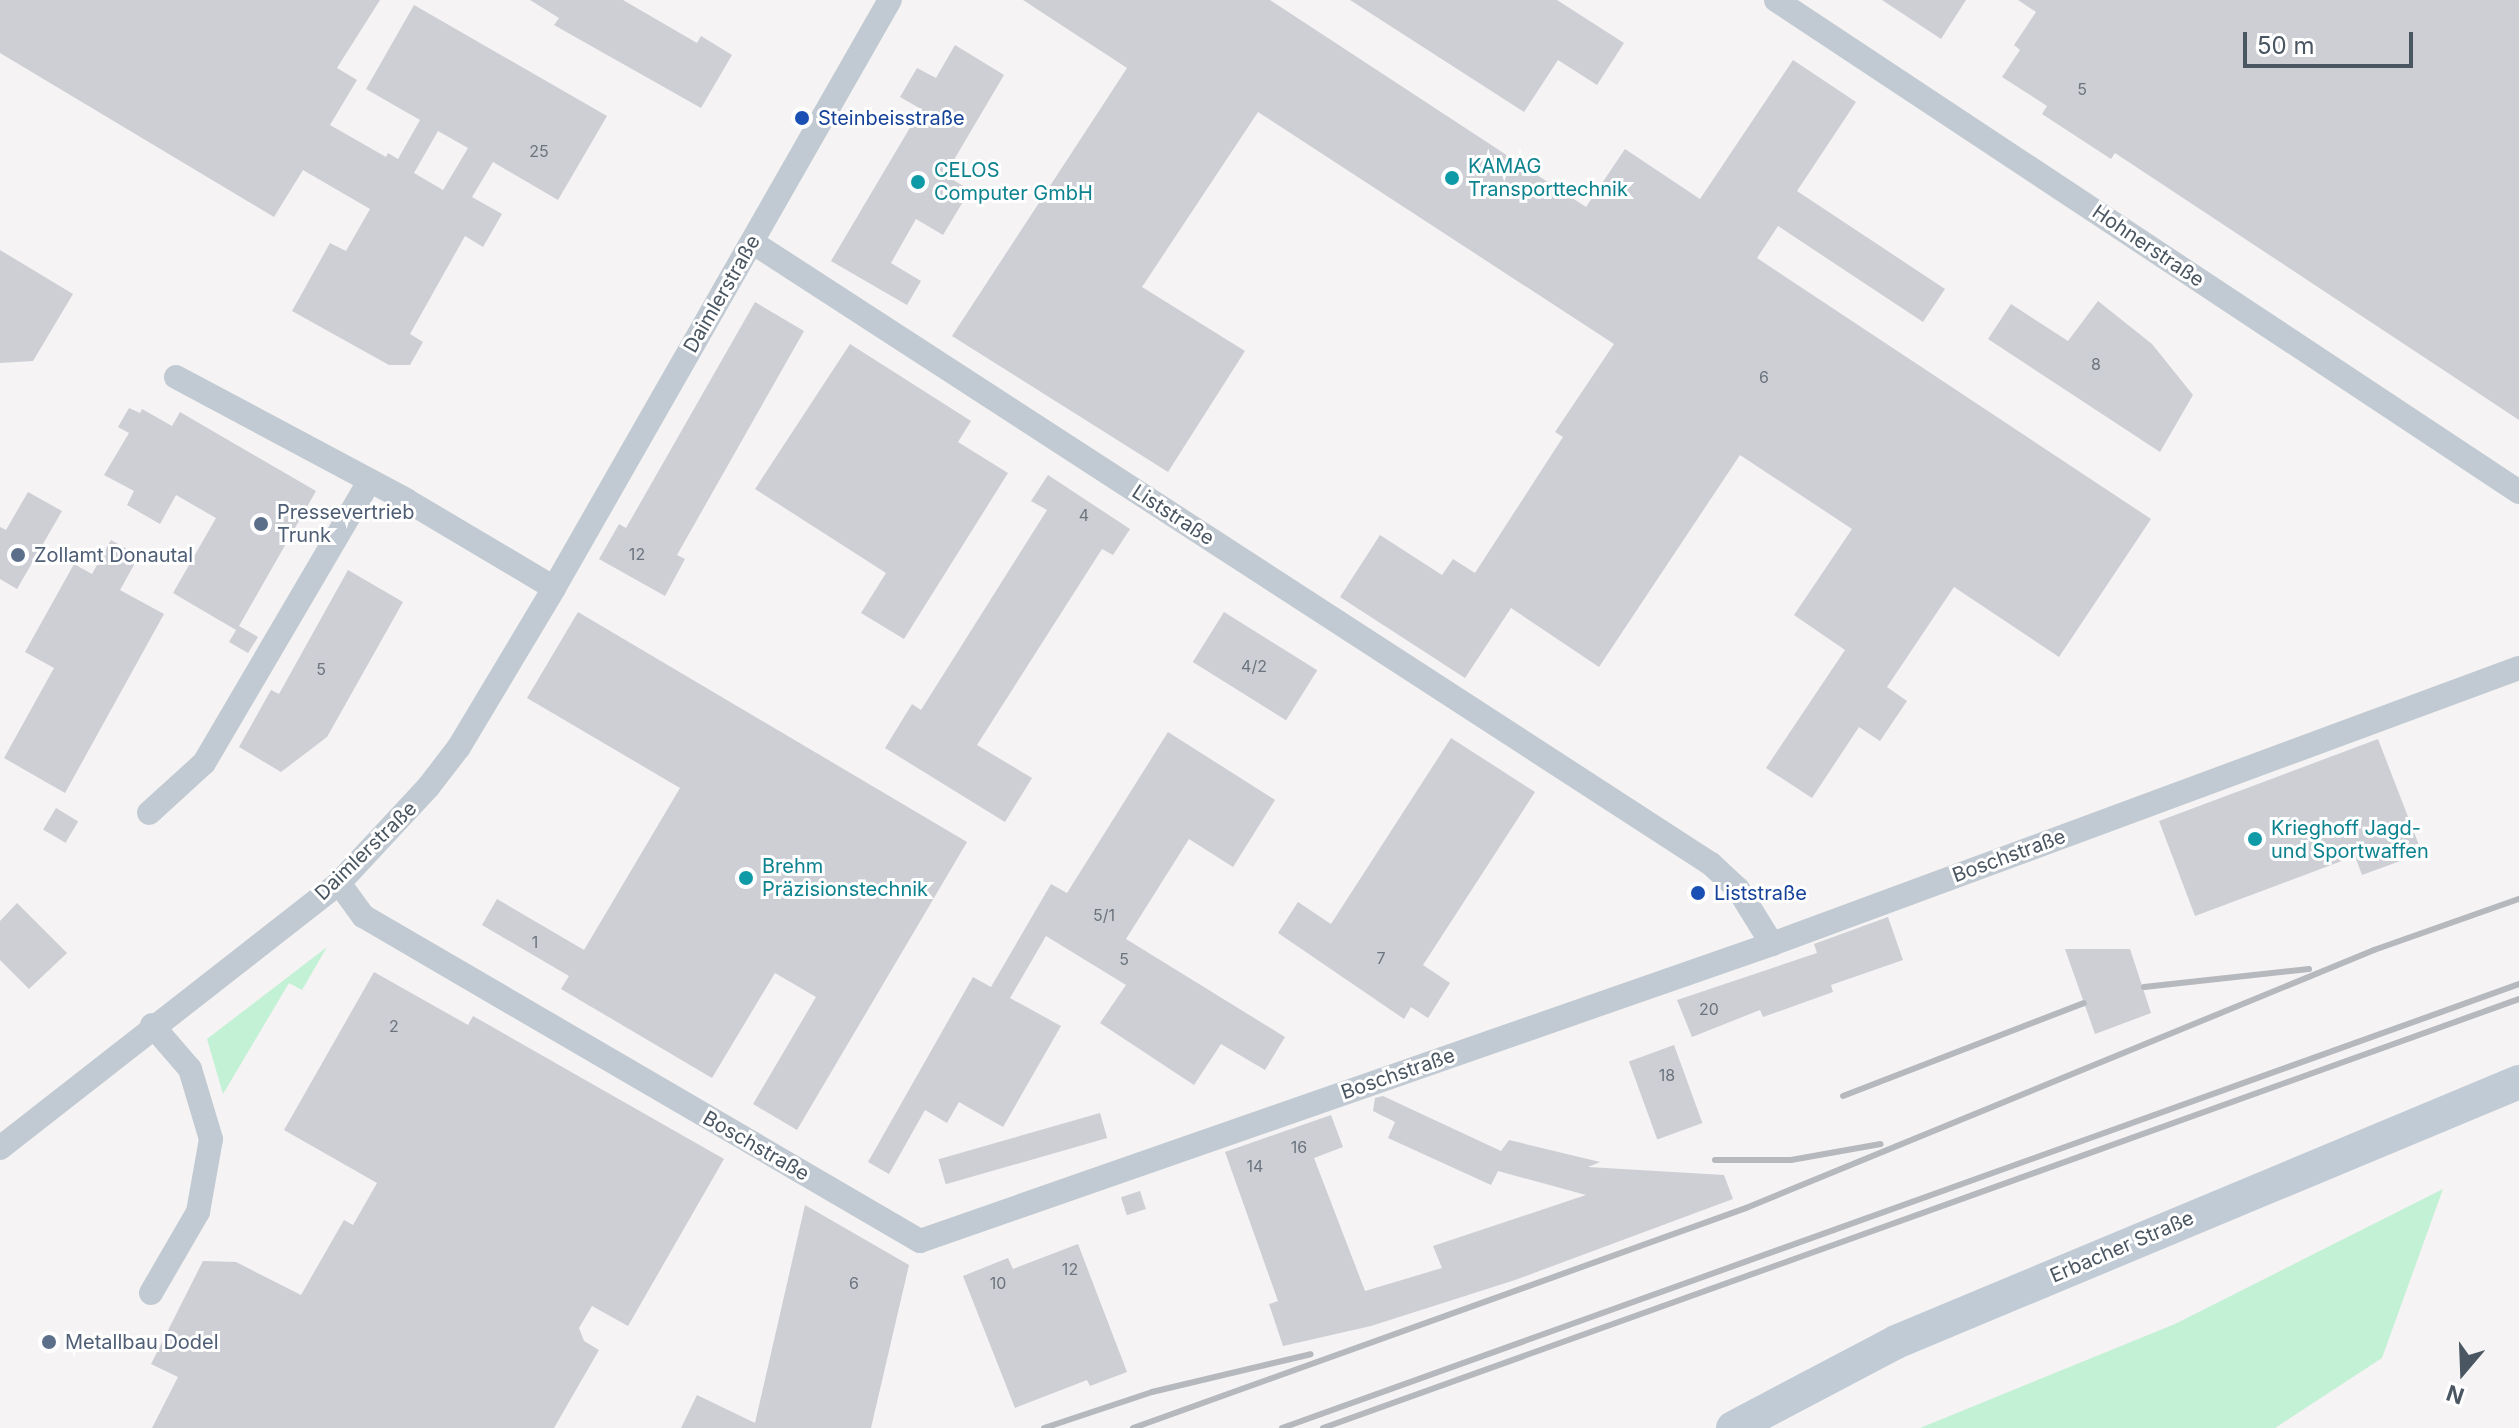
<!DOCTYPE html>
<meta charset="utf-8">
<style>
body{margin:0}
#map{position:relative;width:2519px;height:1428px;overflow:hidden;background:#f5f3f3;font-family:Inter,sans-serif}
div>[style]{position:absolute}
.green>*{inset:0;background:#c3f1d5}
.building>*{inset:0;background:#cdcfd5;transform-origin:0 0}
.minor>*{height:24px;margin:-12px;padding:0 12px;transform-origin:12px;border-radius:12px;background:#c1cad2}
.secondary>*{height:34px;margin:-17px;padding:0 17px;transform-origin:17px;border-radius:17px;background:#c1cbd6}
.rail>*{height:6px;margin:-3px;padding:0 3px;transform-origin:3px;border-radius:3px;background:#b5b8bd}
.dots>*{width:22px;height:22px;translate:-50% -50%;box-sizing:border-box;border:4px solid #fff;border-radius:50%}
span{translate:-50% -50%;white-space:nowrap;text-align:center;line-height:1.15;-webkit-text-stroke:6px #fff;paint-order:stroke}
.number-label{font-size:16px;color:#6b747e}
.number-label span{-webkit-text-stroke-width:0}
.transit-label{font-size:20px;color:#164399}
.left{translate:0 -50%;text-align:left}
.culture-label{font-size:20px;color:#0d838f}
.street-label{font-size:20px;color:#4a5661}
.service-label{font-size:20px;color:#4e5e75}
.north{position:absolute;left:2423px;top:1332px;width:80px;height:80px;-webkit-text-stroke:6px #fff;paint-order:stroke;rotate:199deg;font-size:22px;font-weight:700;line-height:32px;text-align:center;color:#4a5661}
.north::after{content:'';display:block;margin:auto;width:28px;height:36px;background:#4a5661;clip-path:polygon(50% 0,100% 100%,50% 72%,0 100%)}
.scale{position:absolute;left:2243px;top:32px;width:170px;height:36px;box-sizing:border-box;border:4px solid #4a5661;border-top:0;padding-left:10px;font-size:24px;line-height:28px;white-space:nowrap;color:#4a5661;-webkit-text-stroke:6px #fff;paint-order:stroke}
</style>
<div id="map">
<div class="green">
<i style="clip-path:polygon(327px 947px,302px 990px,289px 983px,223px 1094px,207px 1039px)"></i>
<i style="clip-path:polygon(2443px 1189px,2382px 1358px,2275px 1428px,1920px 1428px,2175px 1324px)"></i>
</div>
<div class="building">
<i style="clip-path:polygon(evenodd,0 0,380px 0,337px 68px,357px 80px,330px 125px,386px 157px,388px 153px,398px 159px,420px 120px,366px 89px,414px 5px,607px 116px,558px 200px,493px 162px,472px 197px,502px 214px,483px 247px,465px 236px,410px 334px,423px 342px,410px 365px,389px 365px,292px 311px,330px 243px,346px 251px,370px 209px,303px 170px,274px 217px,0 53px,0 0,438px 131px,468px 148px,443px 190px,414px 173px,438px 131px)"></i>
<i style="clip-path:polygon(530px 0,623px 0,697px 43px,701px 36px,732px 55px,701px 108px,554px 25px,559px 18px)"></i>
<i style="clip-path:polygon(1023px 0,1270px 0,1586px 207px,1625px 149px,1700px 199px,1793px 60px,1856px 102px,1797px 191px,1945px 289px,1923px 322px,1778px 226px,1757px 258px,2151px 519px,2059px 657px,1954px 587px,1887px 687px,1907px 701px,1880px 741px,1859px 727px,1812px 798px,1766px 768px,1845px 650px,1794px 615px,1852px 529px,1740px 455px,1599px 667px,1511px 608px,1465px 678px,1340px 597px,1380px 535px,1442px 575px,1453px 559px,1475px 573px,1563px 437px,1555px 432px,1614px 344px,1258px 112px,1142px 287px,1245px 351px,1168px 472px,952px 336px,1127px 68px)"></i>
<i style="clip-path:polygon(1350px 0,1557px 0,1624px 43px,1597px 85px,1558px 60px,1524px 112px)"></i>
<i style="clip-path:polygon(1882px 0,1966px 0,1941px 39px)"></i>
<i style="clip-path:polygon(2018px 0,2519px 0,2519px 420px,2115px 153px,2111px 159px,2042px 114px,2047px 106px,2002px 77px,2020px 50px,2014px 45px,2036px 12px)"></i>
<i style="clip-path:polygon(955px 45px,1004px 75px,945px 175px,970px 190px,943px 235px,916px 219px,891px 263px,921px 281px,907px 305px,831px 261px,921px 109px,900px 97px,917px 68px,936px 78px)"></i>
<i style="clip-path:polygon(0 250px,73px 294px,33px 361px,0 363px)"></i>
<i style="clip-path:polygon(2098px 301px,2152px 344px,2193px 395px,2160px 452px,1988px 339px,2011px 304px,2068px 341px)"></i>
<i style="clip-path:polygon(755px 302px,804px 331px,677px 555px,685px 559px,665px 596px,599px 559px,619px 524px,626px 528px)"></i>
<i style="clip-path:polygon(850px 344px,971px 421px,958px 442px,1008px 473px,904px 639px,861px 613px,886px 573px,755px 489px)"></i>
<i style="clip-path:polygon(129px 408px,140px 413px,142px 409px,172px 426px,180px 412px,316px 491px,239px 626px,258px 637px,248px 653px,229px 642px,236px 630px,173px 593px,216px 518px,176px 495px,160px 524px,127px 505px,134px 491px,104px 475px,129px 433px,118px 427px)"></i>
<i style="clip-path:polygon(1048px 475px,1130px 529px,1113px 555px,1102px 549px,977px 745px,1032px 778px,1005px 822px,885px 748px,912px 704px,921px 710px,1047px 510px,1031px 501px)"></i>
<i style="clip-path:polygon(28px 492px,62px 511px,17px 589px,0 579px,0 527px,6px 530px)"></i>
<i style="clip-path:polygon(111px 540px,139px 556px,120px 590px,164px 614px,65px 793px,4px 758px,54px 668px,25px 652px,74px 564px,92px 574px)"></i>
<i style="clip-path:polygon(348px 570px,403px 602px,327px 737px,281px 772px,239px 747px,271px 690px,279px 694px)"></i>
<i style="clip-path:polygon(578px 612px,967px 842px,797px 1130px,753px 1104px,816px 997px,775px 973px,712px 1078px,561px 989px,569px 976px,482px 925px,497px 899px,584px 950px,680px 788px,527px 698px)"></i>
<i style="left:1224px;top:612px;width:110px;height:59px;rotate:32deg"></i>
<i style="clip-path:polygon(1168px 732px,1275px 800px,1233px 867px,1189px 839px,1126px 939px,1285px 1037px,1265px 1070px,1221px 1044px,1194px 1085px,1100px 1023px,1126px 985px,1046px 936px,1010px 998px,1061px 1026px,1003px 1127px,959px 1102px,947px 1123px,925px 1110px,889px 1174px,868px 1162px,973px 977px,991px 987px,1051px 884px,1067px 893px)"></i>
<i style="clip-path:polygon(1451px 738px,1535px 792px,1423px 965px,1450px 983px,1428px 1018px,1411px 1007px,1404px 1019px,1278px 933px,1298px 902px,1331px 924px)"></i>
<i style="clip-path:polygon(2378px 739px,2422px 853px,2362px 875px,2355px 856px,2195px 916px,2159px 821px)"></i>
<i style="left:56px;top:808px;width:26px;height:25px;rotate:31deg"></i>
<i style="clip-path:polygon(17px 903px,67px 953px,29px 989px,0 960px,0 921px)"></i>
<i style="clip-path:polygon(1888px 917px,1903px 960px,1831px 985px,1833px 992px,1763px 1017px,1760px 1010px,1692px 1037px,1677px 1000px,1817px 953px,1814px 944px)"></i>
<i style="clip-path:polygon(2065px 949px,2130px 949px,2151px 1013px,2095px 1034px)"></i>
<i style="clip-path:polygon(374px 972px,468px 1025px,473px 1016px,724px 1159px,628px 1326px,592px 1306px,579px 1328px,584px 1341px,599px 1350px,554px 1428px,152px 1428px,178px 1377px,151px 1364px,203px 1261px,236px 1262px,301px 1295px,344px 1220px,353px 1225px,377px 1183px,284px 1130px)"></i>
<i style="left:1674px;top:1045px;width:83px;height:48px;rotate:70deg"></i>
<i style="clip-path:polygon(1383px 1096px,1501px 1151px,1509px 1140px,1600px 1162px,1588px 1167px,1724px 1175px,1733px 1199px,1515px 1280px,1371px 1326px,1283px 1346px,1269px 1304px,1278px 1301px,1225px 1152px,1331px 1115px,1343px 1147px,1314px 1158px,1365px 1291px,1442px 1268px,1433px 1246px,1586px 1195px,1498px 1171px,1491px 1185px,1388px 1138px,1395px 1122px,1373px 1111px,1375px 1098px)"></i>
<i style="left:1100px;top:1113px;width:26px;height:168px;rotate:74deg"></i>
<i style="left:1140px;top:1191px;width:19px;height:20px;rotate:72deg"></i>
<i style="clip-path:polygon(805px 1205px,909px 1265px,871px 1428px,681px 1428px,697px 1395px,755px 1423px)"></i>
<i style="clip-path:polygon(1078px 1244px,1127px 1372px,1090px 1386px,1087px 1380px,1015px 1408px,963px 1276px,1008px 1258px,1013px 1269px)"></i>
</div>
<div class="minor">
<i style="left:1776px;top:0;width:891px;rotate:33.51deg"></i>
<i style="left:752px;top:242px;width:1143px;rotate:32.97deg"></i>
<i style="left:1711px;top:864px;width:37px;rotate:43deg"></i>
<i style="left:1738px;top:889px;width:65px;rotate:58.3deg"></i>
<i style="left:176px;top:377px;width:261px;rotate:28.1deg"></i>
<i style="left:406px;top:500px;width:172px;rotate:30.7deg"></i>
<i style="left:149px;top:813px;width:74px;rotate:-42.3deg"></i>
<i style="left:204px;top:763px;width:324px;rotate:-59.6deg"></i>
<i style="left:339px;top:883px;width:41px;rotate:54deg"></i>
<i style="left:363px;top:916px;width:645px;rotate:30.26deg"></i>
<i style="left:920px;top:1241px;width:902px;rotate:-19.22deg"></i>
<i style="left:1772px;top:944px;width:796px;rotate:-20.28deg"></i>
<i style="left:0;top:1148px;width:430px;rotate:-38deg"></i>
<i style="left:339px;top:883px;width:132px;rotate:-47.1deg"></i>
<i style="left:429px;top:786px;width:49px;rotate:-52.4deg"></i>
<i style="left:459px;top:747px;width:185px;rotate:-59.1deg"></i>
<i style="left:554px;top:588px;width:677px;rotate:-60.26deg"></i>
<i style="left:151px;top:1293px;width:94px;rotate:-59.9deg"></i>
<i style="left:198px;top:1212px;width:74px;rotate:-79.9deg"></i>
<i style="left:211px;top:1139px;width:73px;rotate:-106.7deg"></i>
<i style="left:190px;top:1069px;width:58px;rotate:-130.8deg"></i>
</div>
<div class="secondary">
<i style="left:1733px;top:1428px;width:184px;rotate:-27.8deg"></i>
<i style="left:1896px;top:1342px;width:675px;rotate:-22.65deg"></i>
</div>
<div class="rail">
<i style="left:2144px;top:987px;width:166px;rotate:-6.2deg"></i>
<i style="left:1843px;top:1096px;width:258px;rotate:-21.1deg"></i>
<i style="left:1715px;top:1160px;width:76px"></i>
<i style="left:1791px;top:1160px;width:91px;rotate:-10.1deg"></i>
<i style="left:1044px;top:1428px;width:114px;rotate:-18.4deg"></i>
<i style="left:1152px;top:1392px;width:163px;rotate:-13.4deg"></i>
<i style="left:1133px;top:1428px;width:651px;rotate:-19.74deg"></i>
<i style="left:1746px;top:1208px;width:679px;rotate:-22.33deg"></i>
<i style="left:2374px;top:950px;width:154px;rotate:-19.4deg"></i>
<i style="left:1282px;top:1428px;width:1314px;rotate:-19.74deg"></i>
<i style="left:1323px;top:1428px;width:1271px;rotate:-19.73deg"></i>
</div>
<div class="dots">
<i style="left:802px;top:118px;background:#1a4fb4"></i>
<i style="left:1452px;top:178px;background:#0f9aa8"></i>
<i style="left:918px;top:182px;background:#0f9aa8"></i>
<i style="left:261px;top:524px;background:#5c6f8a"></i>
<i style="left:18px;top:555px;background:#5c6f8a"></i>
<i style="left:2255px;top:839px;background:#0f9aa8"></i>
<i style="left:746px;top:878px;background:#0f9aa8"></i>
<i style="left:1698px;top:893px;background:#1a4fb4"></i>
<i style="left:49px;top:1342px;background:#5c6f8a"></i>
</div>
<div class="number-label">
<span style="left:2082px;top:89px">5</span>
<span style="left:539px;top:151px">25</span>
<span style="left:2096px;top:364px">8</span>
<span style="left:1764px;top:377px">6</span>
<span style="left:1084px;top:515px">4</span>
<span style="left:637px;top:554px">12</span>
<span style="left:1254px;top:666px">4/2</span>
<span style="left:321px;top:669px">5</span>
<span style="left:1104px;top:915px">5/1</span>
<span style="left:535px;top:942px">1</span>
<span style="left:1381px;top:958px">7</span>
<span style="left:1124px;top:959px">5</span>
<span style="left:1709px;top:1009px">20</span>
<span style="left:394px;top:1026px">2</span>
<span style="left:1667px;top:1075px">18</span>
<span style="left:1299px;top:1147px">16</span>
<span style="left:1255px;top:1166px">14</span>
<span style="left:1070px;top:1269px">12</span>
<span style="left:854px;top:1283px">6</span>
<span style="left:998px;top:1283px">10</span>
</div>
<div class="transit-label">
<span class="left" style="left:818px;top:118px">Steinbeisstraße</span>
<span class="left" style="left:1714px;top:893px">Liststraße</span>
</div>
<div class="culture-label">
<span class="left" style="left:1468px;top:178px">KAMAG<br>Transporttechnik</span>
<span class="left" style="left:934px;top:182px">CELOS<br>Computer GmbH</span>
<span class="left" style="left:2271px;top:840px">Krieghoff Jagd-<br>und Sportwaffen</span>
<span class="left" style="left:762px;top:878px">Brehm<br>Präzisionstechnik</span>
</div>
<div class="street-label">
<span style="left:2148px;top:246px;rotate:34deg">Hohnerstraße</span>
<span style="left:722px;top:294px;rotate:-60deg">Daimlerstraße</span>
<span style="left:1173px;top:515px;rotate:33deg">Liststraße</span>
<span style="left:366px;top:851px;rotate:-44deg">Daimlerstraße</span>
<span style="left:2009px;top:856px;rotate:-20deg">Boschstraße</span>
<span style="left:1398px;top:1074px;rotate:-19deg">Boschstraße</span>
<span style="left:756px;top:1146px;rotate:30deg">Boschstraße</span>
<span style="left:2122px;top:1247px;rotate:-23deg">Erbacher Straße</span>
</div>
<div class="service-label">
<span class="left" style="left:277px;top:524px">Pressevertrieb<br>Trunk</span>
<span class="left" style="left:34px;top:555px">Zollamt Donautal</span>
<span class="left" style="left:65px;top:1342px">Metallbau Dodel</span>
</div>
<div class="north">N</div>
<div class="scale">50 m</div>
</div>
